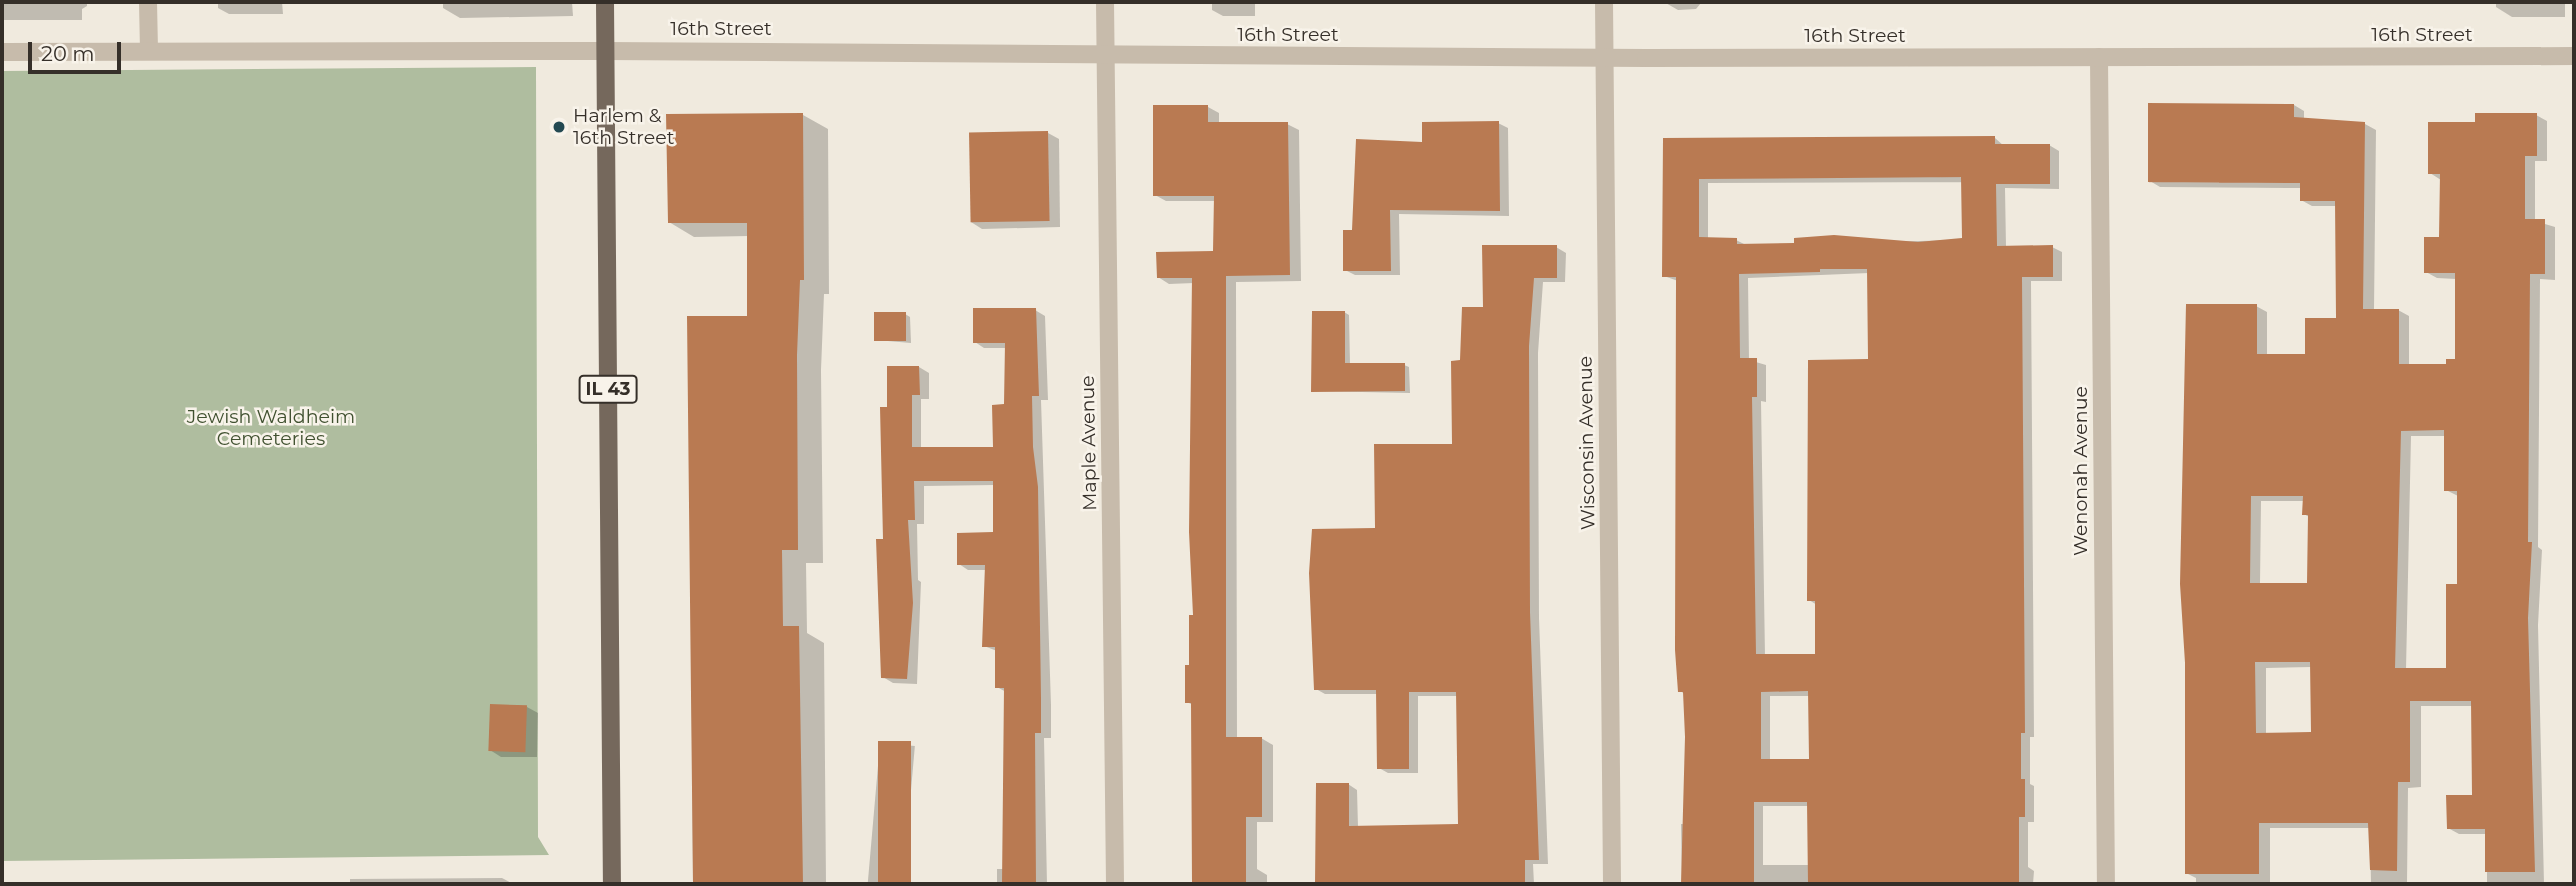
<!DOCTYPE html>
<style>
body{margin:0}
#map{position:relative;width:2576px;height:886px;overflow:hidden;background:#f0eade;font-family:Montserrat,sans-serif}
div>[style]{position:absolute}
.green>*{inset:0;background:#afbd9f}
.shadow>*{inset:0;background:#0003;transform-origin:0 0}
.building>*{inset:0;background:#b97a52;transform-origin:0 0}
.minor>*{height:18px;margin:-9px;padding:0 9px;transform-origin:9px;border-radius:9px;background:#c7bbab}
.tertiary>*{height:18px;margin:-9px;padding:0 9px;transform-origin:9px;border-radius:9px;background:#c7bbab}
.primary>*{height:18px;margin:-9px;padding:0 9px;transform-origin:9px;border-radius:9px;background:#75685c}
.dots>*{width:19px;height:19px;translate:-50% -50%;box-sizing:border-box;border:4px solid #f8f3ea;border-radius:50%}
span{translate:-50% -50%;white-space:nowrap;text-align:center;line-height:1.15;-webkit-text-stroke:5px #f8f3ea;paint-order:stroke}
.shield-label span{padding:2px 5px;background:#f8f3ea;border:2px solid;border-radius:5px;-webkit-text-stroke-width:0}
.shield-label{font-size:18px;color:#352f29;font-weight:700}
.street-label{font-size:19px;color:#352f29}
.poi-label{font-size:19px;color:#352f29}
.left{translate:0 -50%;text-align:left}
.park-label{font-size:19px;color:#405130}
.frame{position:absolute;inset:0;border:4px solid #352f29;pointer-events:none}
.scale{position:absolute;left:28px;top:42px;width:93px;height:32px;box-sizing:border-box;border:4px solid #352f29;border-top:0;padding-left:9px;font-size:21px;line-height:24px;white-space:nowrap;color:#352f29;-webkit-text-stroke:5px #f8f3ea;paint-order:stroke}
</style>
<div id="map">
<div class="green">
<i style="clip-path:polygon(536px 67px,538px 837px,549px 855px,2px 861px,2px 71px)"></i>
</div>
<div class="shadow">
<i style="clip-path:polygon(2px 2px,87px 2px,87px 6px,82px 9px,82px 20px,2px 20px)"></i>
<i style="clip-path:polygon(218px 2px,282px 2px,283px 14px,229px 14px,218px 8px)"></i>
<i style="clip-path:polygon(327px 2px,366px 2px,328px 3px)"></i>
<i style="clip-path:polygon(443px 2px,572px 2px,573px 16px,460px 18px,443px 8px)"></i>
<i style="clip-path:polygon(1212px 2px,1255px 2px,1255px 16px,1223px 16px,1212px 10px)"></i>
<i style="clip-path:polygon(1664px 2px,1746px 2px,1701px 3px,1696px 9px,1678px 10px)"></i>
<i style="clip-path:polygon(2496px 2px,2565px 2px,2565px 17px,2512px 17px,2496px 7px)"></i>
<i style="clip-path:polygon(evenodd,2294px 105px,2304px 111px,2304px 120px,2365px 124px,2376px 130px,2374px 310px,2398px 310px,2409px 316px,2409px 366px,2448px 366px,2457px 361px,2456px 279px,2437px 278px,2426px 272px,2441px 239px,2441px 180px,2430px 173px,2477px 124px,2536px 115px,2547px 121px,2547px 161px,2535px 161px,2535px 221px,2555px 227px,2555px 280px,2540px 279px,2538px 547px,2542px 550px,2538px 625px,2544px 884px,2487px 884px,2487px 834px,2459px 834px,2448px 828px,2474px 797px,2473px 706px,2421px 706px,2421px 787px,2408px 788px,2407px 884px,2371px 884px,2370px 828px,2270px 828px,2270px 884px,2196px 884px,2196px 878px,2186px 873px,2256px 306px,2267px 312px,2267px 356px,2307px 356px,2337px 320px,2336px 206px,2312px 206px,2301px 200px,2301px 188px,2160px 187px,2150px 181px,2294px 105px,2411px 436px,2445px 436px,2446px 490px,2458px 496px,2459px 586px,2448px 670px,2406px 670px,2411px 436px,2294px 105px,2261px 501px,2304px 501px,2304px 514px,2309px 517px,2309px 585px,2260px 585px,2261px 501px,2294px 105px,2312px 667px,2313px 734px,2266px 735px,2266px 668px,2312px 667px)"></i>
<i style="clip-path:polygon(1208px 107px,1219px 113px,1219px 124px,1287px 124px,1299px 130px,1301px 281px,1236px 282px,1237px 738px,1261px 738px,1273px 745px,1273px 822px,1257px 822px,1257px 869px,1267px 875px,1267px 884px,1193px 884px,1193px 705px,1187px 702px,1195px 617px,1194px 283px,1169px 284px,1158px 277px,1215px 252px,1215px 201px,1166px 201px,1155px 195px)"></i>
<i style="clip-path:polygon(803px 115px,828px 129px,829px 294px,824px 294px,821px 370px,823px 563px,806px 563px,807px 633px,824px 643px,826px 884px,693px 884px,689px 318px,749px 318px,749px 236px,694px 237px,669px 222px)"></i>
<i style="clip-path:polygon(1498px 123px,1508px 128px,1509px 216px,1399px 214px,1400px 275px,1355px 275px,1345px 270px,1424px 144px)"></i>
<i style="clip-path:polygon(1048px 133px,1059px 139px,1060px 227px,982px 229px,971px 222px)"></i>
<i style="clip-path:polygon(evenodd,1995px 138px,2004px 146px,2049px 145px,2059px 151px,2059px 189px,2005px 188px,2006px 247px,2052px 247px,2062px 252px,2062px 281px,2031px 281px,2034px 737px,2030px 737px,2030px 784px,2034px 786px,2034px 822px,2028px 822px,2028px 867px,2034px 871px,2033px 884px,1682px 884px,1681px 824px,1686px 824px,1685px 694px,1680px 691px,1678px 281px,1664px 276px,1665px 140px,1995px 138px,1963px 182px,1963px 240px,1746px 245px,1736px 240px,1708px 239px,1708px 183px,1963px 182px,1995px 138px,1869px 273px,1870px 360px,1809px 600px,1817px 605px,1817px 655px,1765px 656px,1761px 401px,1766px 402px,1766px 365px,1749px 360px,1748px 278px,1869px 273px,1995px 138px,1770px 696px,1810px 696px,1811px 760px,1770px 761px,1770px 696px,1995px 138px,1763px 806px,1809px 806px,1809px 865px,1763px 865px,1763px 806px)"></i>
<i style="clip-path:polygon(1556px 247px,1566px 253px,1565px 282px,1543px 282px,1538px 353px,1539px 618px,1548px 864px,1533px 864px,1534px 884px,1319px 884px,1318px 784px,1348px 784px,1357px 790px,1358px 827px,1459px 826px,1458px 696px,1418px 696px,1418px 773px,1388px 773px,1379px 768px,1378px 694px,1325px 694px,1316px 689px,1377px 530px,1454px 445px,1461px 362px,1484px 309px)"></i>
<i style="clip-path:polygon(1035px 310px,1045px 316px,1048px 400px,1041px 400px,1051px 705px,1051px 738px,1044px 738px,1047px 884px,997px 884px,997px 869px,1003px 869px,1006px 692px,997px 687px,997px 651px,984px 646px,986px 570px,968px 570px,959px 564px,995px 534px,995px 485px,924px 486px,924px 524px,917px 524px,918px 580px,921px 582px,917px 684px,893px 683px,883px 677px,889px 408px,919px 367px,929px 373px,929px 399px,921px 399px,921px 449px,994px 449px,1006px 406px,1006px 348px,984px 348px,975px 342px)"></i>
<i style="clip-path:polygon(1344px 312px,1349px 315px,1350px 364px,1404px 365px,1409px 367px,1410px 393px,1313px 391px)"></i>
<i style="clip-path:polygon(905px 314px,910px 317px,911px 343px,876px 340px)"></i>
<i style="clip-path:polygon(527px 707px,538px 713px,537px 757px,501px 757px,490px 750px)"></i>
<i style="left:880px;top:743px;width:35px;height:141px;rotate:5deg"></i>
<i style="clip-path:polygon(502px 878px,513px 884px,350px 884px,350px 879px)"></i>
</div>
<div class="building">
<i style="clip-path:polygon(evenodd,2148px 103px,2294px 104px,2294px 117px,2365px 122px,2363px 309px,2399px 309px,2399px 364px,2446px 364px,2446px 359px,2455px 359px,2455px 273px,2424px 273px,2424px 237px,2439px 237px,2440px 174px,2428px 174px,2428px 122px,2475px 122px,2475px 113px,2537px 113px,2537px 156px,2525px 156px,2525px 219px,2545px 219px,2545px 274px,2530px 274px,2528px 542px,2532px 542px,2528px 618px,2535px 872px,2485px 872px,2485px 829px,2447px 829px,2446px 795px,2472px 795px,2471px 701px,2410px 701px,2410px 782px,2398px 782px,2397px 871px,2370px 870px,2368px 823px,2259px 823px,2259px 874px,2185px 874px,2185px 663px,2180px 584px,2186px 304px,2257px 304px,2257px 354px,2305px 354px,2305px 318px,2336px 318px,2335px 201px,2300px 201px,2300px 183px,2148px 182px,2148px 103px,2444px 430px,2444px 491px,2457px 491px,2457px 584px,2446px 584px,2446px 668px,2395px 668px,2401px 431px,2444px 430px,2148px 103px,2251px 496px,2303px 496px,2302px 515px,2308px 515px,2307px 583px,2250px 583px,2251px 496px,2148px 103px,2255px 662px,2310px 662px,2311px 732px,2256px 733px,2255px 662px)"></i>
<i style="clip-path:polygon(1153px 105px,1208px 105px,1208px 122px,1288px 122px,1290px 275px,1226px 276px,1226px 737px,1262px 737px,1262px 817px,1246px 817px,1246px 884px,1192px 884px,1191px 703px,1185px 703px,1185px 665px,1189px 665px,1189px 615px,1193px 615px,1189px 532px,1192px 278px,1157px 278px,1156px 252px,1213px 251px,1214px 196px,1153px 196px)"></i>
<i style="clip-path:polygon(803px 113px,804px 280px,800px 280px,797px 355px,798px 550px,782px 550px,783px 626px,799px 626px,803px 884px,693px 884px,687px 316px,747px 316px,747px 223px,668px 223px,666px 114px)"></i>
<i style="clip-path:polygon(1499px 121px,1500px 211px,1390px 210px,1391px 271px,1343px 271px,1343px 230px,1352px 230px,1356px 139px,1422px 142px,1422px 122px)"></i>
<i style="left:1048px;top:131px;width:90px;height:79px;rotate:89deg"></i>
<i style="clip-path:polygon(evenodd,1995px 136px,1995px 144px,2050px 144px,2050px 184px,1996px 184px,1997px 246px,2053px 245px,2053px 277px,2022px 277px,2025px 733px,2021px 733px,2021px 779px,2025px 779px,2025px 817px,2019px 817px,2019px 884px,1808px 884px,1807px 802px,1754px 802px,1754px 884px,1681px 884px,1685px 737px,1683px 692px,1678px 692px,1675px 650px,1676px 277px,1662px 277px,1663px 138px,1995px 136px,1961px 177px,1962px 238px,1918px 242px,1834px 235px,1794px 238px,1794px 243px,1737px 244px,1737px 238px,1699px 237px,1699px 179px,1961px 177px,1995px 136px,1820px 269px,1867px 269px,1868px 359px,1808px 360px,1807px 601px,1815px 601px,1815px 654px,1756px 654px,1752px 397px,1757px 397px,1757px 358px,1740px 358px,1739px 274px,1820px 272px,1820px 269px,1995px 136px,1808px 691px,1809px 759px,1761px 759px,1761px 692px,1808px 691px)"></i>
<i style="clip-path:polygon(1482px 245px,1557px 245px,1557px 278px,1534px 278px,1529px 346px,1530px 612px,1539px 860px,1525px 860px,1525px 884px,1315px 884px,1316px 783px,1349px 783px,1349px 826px,1458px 824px,1456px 692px,1409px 692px,1409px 769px,1377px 769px,1376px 690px,1314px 690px,1309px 573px,1312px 529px,1375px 528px,1374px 444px,1452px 444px,1451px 361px,1460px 360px,1462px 307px,1483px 307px)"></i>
<i style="clip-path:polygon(973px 308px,1036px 308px,1039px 396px,1032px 396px,1033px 447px,1038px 487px,1041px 699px,1041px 733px,1035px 733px,1036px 884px,1002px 884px,1004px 688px,995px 688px,995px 647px,982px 647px,985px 565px,957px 565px,957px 533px,993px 532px,993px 481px,914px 481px,915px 520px,908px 520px,913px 603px,907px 679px,881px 678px,876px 539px,883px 539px,880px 407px,887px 407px,887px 366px,919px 366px,920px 395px,912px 395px,912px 447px,993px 447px,992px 405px,1004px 404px,1005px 343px,973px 343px)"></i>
<i style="clip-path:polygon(1312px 311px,1345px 311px,1345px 363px,1405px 363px,1405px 391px,1311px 392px)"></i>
<i style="left:906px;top:312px;width:29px;height:32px;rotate:90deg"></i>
<i style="left:490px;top:704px;width:37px;height:47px;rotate:2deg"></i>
<i style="left:878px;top:741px;width:33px;height:143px"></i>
</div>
<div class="minor">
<i style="left:148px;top:2px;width:49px;rotate:88.8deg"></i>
<i style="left:1105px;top:2px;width:882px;rotate:89.35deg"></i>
<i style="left:1604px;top:2px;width:882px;rotate:89.48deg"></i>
<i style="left:2px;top:52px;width:603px;rotate:-0.1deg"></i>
<i style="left:2099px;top:57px;width:827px;rotate:89.52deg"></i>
</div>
<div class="tertiary">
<i style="left:605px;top:51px;width:1041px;rotate:0.39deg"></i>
<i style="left:1646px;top:58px;width:928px;rotate:-0.12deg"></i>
</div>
<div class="primary">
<i style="left:605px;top:2px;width:882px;rotate:89.55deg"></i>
</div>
<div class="dots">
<i style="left:559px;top:127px;background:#234952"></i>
</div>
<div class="shield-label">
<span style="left:608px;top:389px">IL 43</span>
</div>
<div class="street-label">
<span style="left:721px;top:29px">16th Street</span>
<span style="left:1288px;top:35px">16th Street</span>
<span style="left:2422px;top:35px">16th Street</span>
<span style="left:1855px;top:36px">16th Street</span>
<span style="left:1089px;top:443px;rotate:-91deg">Maple Avenue</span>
<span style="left:1587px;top:443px;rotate:-91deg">Wisconsin Avenue</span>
<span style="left:2081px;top:471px;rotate:-90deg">Wenonah Avenue</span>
</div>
<div class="poi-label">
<span class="left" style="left:573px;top:127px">Harlem &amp;<br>16th Street</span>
</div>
<div class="park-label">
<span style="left:271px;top:428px">Jewish Waldheim<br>Cemeteries</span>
</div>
<div class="frame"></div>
<div class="scale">20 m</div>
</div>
